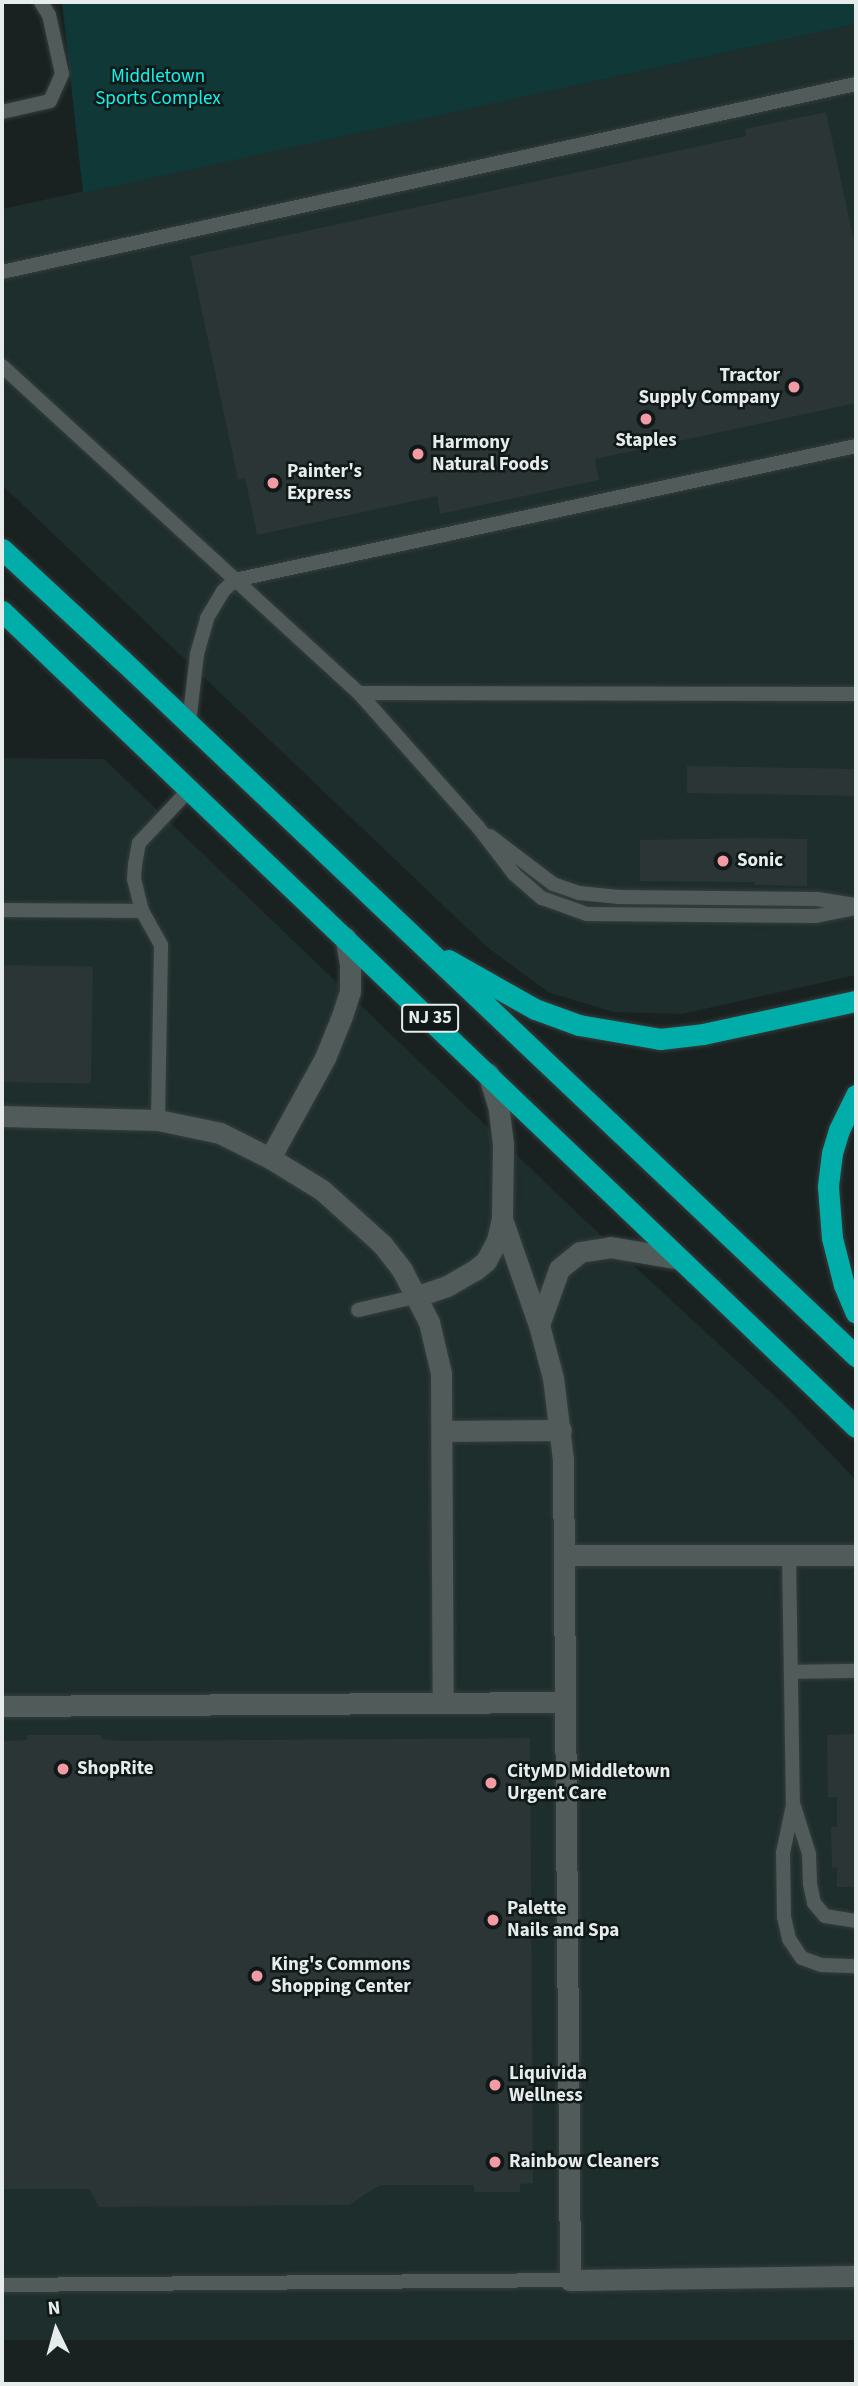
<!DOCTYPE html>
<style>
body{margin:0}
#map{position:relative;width:858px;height:2386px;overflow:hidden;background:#192221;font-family:"Source Sans 3",sans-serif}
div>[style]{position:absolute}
.built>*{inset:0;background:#1d2e2d}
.green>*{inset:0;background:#0f3836}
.building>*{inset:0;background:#2c3535;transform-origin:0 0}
.roads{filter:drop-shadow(0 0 2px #363c3c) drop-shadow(0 0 2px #363c3c)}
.lane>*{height:14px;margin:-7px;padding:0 7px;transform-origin:7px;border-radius:7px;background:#505b5a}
.street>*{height:21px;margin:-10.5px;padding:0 10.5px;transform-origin:10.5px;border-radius:10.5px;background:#505b5a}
.highway>*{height:21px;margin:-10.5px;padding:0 10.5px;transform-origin:10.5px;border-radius:10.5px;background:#01ada9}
.dots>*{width:19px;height:19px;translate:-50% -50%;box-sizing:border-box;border:4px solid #101918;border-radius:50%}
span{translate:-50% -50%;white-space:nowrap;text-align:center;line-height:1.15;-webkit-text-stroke:5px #101918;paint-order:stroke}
.shield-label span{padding:2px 5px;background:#101918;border:2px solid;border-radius:5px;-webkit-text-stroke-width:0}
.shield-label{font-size:18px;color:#e6eceb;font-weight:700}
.park-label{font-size:19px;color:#0ff4ee}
.poi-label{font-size:19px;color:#e6eceb;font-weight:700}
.right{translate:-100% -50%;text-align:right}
.left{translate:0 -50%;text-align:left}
.frame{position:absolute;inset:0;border:4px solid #e6eceb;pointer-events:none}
.north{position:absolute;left:21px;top:2295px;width:70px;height:70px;-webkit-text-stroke:5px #101918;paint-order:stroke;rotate:355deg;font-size:19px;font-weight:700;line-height:28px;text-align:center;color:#e6eceb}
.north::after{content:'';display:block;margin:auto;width:24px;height:32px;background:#e6eceb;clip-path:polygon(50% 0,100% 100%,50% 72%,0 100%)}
</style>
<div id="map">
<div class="built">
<i style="clip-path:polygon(856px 24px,856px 975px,682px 1014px,613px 1012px,548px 992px,487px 947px,2px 485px,2px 209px)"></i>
<i style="clip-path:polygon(2px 758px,104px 759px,576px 1212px,782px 1403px,856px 1480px,856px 2340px,2px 2340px)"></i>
</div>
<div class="green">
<i style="clip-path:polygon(62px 2px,856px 2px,856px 24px,83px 193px)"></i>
</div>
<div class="building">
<i style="clip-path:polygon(826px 112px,856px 250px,856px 403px,595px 459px,599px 480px,440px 514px,437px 496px,257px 535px,245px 478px,238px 479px,190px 256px,746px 136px,745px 129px)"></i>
<i style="left:687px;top:766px;width:169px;height:27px;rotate:1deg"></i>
<i style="clip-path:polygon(755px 838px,807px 839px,807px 886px,755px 885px,755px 882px,640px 881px,640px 840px)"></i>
<i style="left:2px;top:965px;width:91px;height:117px;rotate:1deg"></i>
<i style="clip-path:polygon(856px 1734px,856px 1887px,837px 1887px,837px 1867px,832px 1868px,831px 1827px,837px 1827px,837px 1797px,828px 1797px,827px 1735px)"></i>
<i style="clip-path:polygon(27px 1735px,101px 1735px,101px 1739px,118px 1741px,530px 1738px,533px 2183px,520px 2184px,520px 2192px,474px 2192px,474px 2185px,380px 2185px,349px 2205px,99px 2207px,89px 2189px,2px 2189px,2px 1741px,27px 1740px)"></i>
</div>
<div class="roads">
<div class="lane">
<i style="left:2px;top:112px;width:49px;rotate:-12.9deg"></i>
<i style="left:50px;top:101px;width:30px;rotate:-66deg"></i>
<i style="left:62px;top:74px;width:60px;rotate:-102.4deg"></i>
<i style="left:49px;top:15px;width:15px;rotate:-122deg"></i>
<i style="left:2px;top:272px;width:874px;rotate:-12.42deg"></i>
<i style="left:2px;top:366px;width:484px;rotate:42.5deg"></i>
<i style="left:359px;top:693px;width:179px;rotate:48.4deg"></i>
<i style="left:478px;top:827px;width:59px;rotate:52.5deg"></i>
<i style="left:514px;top:874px;width:37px;rotate:41deg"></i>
<i style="left:542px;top:898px;width:48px;rotate:19.6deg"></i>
<i style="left:587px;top:914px;width:229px;rotate:0.5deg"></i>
<i style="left:816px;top:916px;width:41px;rotate:-11.3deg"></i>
<i style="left:359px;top:693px;width:497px;rotate:0.1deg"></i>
<i style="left:189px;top:723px;width:69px;rotate:-83.4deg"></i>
<i style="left:197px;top:654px;width:37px;rotate:-74deg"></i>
<i style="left:207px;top:618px;width:31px;rotate:-59deg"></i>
<i style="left:223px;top:591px;width:16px;rotate:-43deg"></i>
<i style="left:235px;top:580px;width:635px;rotate:-12.18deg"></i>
<i style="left:490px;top:836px;width:79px;rotate:37.3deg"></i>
<i style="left:553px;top:884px;width:28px;rotate:19deg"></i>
<i style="left:579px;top:893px;width:40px;rotate:5.7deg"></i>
<i style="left:619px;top:897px;width:198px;rotate:0.6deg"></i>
<i style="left:817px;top:899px;width:37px;rotate:9deg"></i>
<i style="left:2px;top:910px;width:140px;rotate:0.4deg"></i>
<i style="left:158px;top:1120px;width:175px;rotate:-89deg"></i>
<i style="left:161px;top:945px;width:39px;rotate:-119deg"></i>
<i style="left:142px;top:911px;width:33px;rotate:-104deg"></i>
<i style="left:134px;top:879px;width:14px;rotate:-86deg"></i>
<i style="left:135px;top:865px;width:22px;rotate:-80deg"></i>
<i style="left:139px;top:843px;width:73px;rotate:-46.7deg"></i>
<i style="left:358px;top:1310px;width:62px;rotate:-13.1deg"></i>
<i style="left:789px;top:1555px;width:250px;rotate:89.1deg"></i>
<i style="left:793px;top:1805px;width:49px;rotate:101.8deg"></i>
<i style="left:783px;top:1853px;width:64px;rotate:89.1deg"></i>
<i style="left:784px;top:1917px;width:23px;rotate:77deg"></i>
<i style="left:789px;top:1939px;width:23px;rotate:56deg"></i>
<i style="left:802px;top:1958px;width:20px;rotate:20deg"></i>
<i style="left:821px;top:1965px;width:35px;rotate:2deg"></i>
<i style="left:791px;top:1672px;width:65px;rotate:-0.9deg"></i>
<i style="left:794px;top:1806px;width:50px;rotate:72.6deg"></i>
<i style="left:809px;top:1854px;width:30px;rotate:88deg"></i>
<i style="left:810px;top:1884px;width:19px;rotate:78deg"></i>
<i style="left:814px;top:1903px;width:17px;rotate:50deg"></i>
<i style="left:825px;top:1916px;width:31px;rotate:9deg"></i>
<i style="left:2px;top:2285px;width:568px;rotate:-0.5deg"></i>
</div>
<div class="street">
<i style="left:2px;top:1116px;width:156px;rotate:1.5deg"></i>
<i style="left:158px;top:1120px;width:63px;rotate:11.8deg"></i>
<i style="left:220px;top:1133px;width:56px;rotate:26.6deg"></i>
<i style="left:270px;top:1158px;width:61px;rotate:31.6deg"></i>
<i style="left:322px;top:1190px;width:81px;rotate:42deg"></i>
<i style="left:382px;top:1244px;width:33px;rotate:52deg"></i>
<i style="left:402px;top:1270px;width:59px;rotate:62.6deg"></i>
<i style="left:429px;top:1322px;width:52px;rotate:76.8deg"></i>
<i style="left:441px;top:1373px;width:330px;rotate:89.7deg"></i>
<i style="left:270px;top:1158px;width:114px;rotate:-61.2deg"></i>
<i style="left:325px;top:1058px;width:45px;rotate:-68deg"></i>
<i style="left:342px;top:1016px;width:26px;rotate:-72deg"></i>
<i style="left:350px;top:991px;width:27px;rotate:-90deg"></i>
<i style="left:350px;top:964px;width:27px;rotate:-100deg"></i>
<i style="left:502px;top:1219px;width:112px;rotate:70.8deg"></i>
<i style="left:539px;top:1325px;width:55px;rotate:75.2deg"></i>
<i style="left:553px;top:1378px;width:82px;rotate:83deg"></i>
<i style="left:563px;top:1459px;width:821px;rotate:89.51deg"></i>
<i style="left:570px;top:2280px;width:286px;rotate:-0.8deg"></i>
<i style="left:418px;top:1296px;width:31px;rotate:-19deg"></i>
<i style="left:447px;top:1286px;width:32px;rotate:-30deg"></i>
<i style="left:475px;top:1270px;width:14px;rotate:-39deg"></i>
<i style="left:486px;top:1261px;width:24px;rotate:-62deg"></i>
<i style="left:497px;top:1240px;width:22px;rotate:-77deg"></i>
<i style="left:502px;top:1219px;width:75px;rotate:-89.2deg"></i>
<i style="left:503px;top:1144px;width:35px;rotate:-97deg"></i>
<i style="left:499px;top:1109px;width:37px;rotate:-107deg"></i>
<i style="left:539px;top:1325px;width:59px;rotate:-70.3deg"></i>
<i style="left:559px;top:1269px;width:27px;rotate:-39deg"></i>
<i style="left:580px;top:1252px;width:30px;rotate:-9deg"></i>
<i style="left:610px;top:1247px;width:71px;rotate:9.7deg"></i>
<i style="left:443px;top:1431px;width:118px;rotate:-0.5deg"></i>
<i style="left:565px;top:1555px;width:291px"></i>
<i style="left:2px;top:1706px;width:563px;rotate:-0.41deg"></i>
</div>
<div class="highway">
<i style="left:2px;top:549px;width:163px;rotate:42.8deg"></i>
<i style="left:122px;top:660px;width:1012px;rotate:43.48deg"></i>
<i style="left:2px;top:611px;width:1181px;rotate:43.7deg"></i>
<i style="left:448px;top:960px;width:100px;rotate:29.4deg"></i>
<i style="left:535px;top:1009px;width:47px;rotate:20deg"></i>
<i style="left:579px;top:1025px;width:82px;rotate:9.8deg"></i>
<i style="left:660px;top:1039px;width:43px;rotate:-6.6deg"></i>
<i style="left:703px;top:1034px;width:157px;rotate:-12.2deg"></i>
<i style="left:856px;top:1095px;width:39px;rotate:116deg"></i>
<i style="left:839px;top:1130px;width:24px;rotate:107deg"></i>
<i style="left:832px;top:1153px;width:34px;rotate:97deg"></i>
<i style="left:828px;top:1187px;width:51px;rotate:85.5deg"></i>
<i style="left:832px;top:1238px;width:49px;rotate:75.7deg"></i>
<i style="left:844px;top:1285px;width:30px;rotate:67deg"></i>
</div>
</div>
<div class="dots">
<i style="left:794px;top:387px;background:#f49aa5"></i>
<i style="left:646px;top:419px;background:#f49aa5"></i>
<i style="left:418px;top:454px;background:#f49aa5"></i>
<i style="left:273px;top:483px;background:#f49aa5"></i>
<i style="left:723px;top:861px;background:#f49aa5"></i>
<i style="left:63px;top:1769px;background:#f49aa5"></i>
<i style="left:491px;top:1783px;background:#f49aa5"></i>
<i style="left:493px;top:1920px;background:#f49aa5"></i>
<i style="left:257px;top:1976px;background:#f49aa5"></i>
<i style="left:495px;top:2085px;background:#f49aa5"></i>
<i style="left:495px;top:2162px;background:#f49aa5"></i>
</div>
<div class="shield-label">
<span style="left:430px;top:1018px">NJ 35</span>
</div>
<div class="park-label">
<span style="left:158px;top:88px">Middletown<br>Sports Complex</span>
</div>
<div class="poi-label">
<span class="right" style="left:780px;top:387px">Tractor<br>Supply Company</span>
<span style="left:646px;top:441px">Staples</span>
<span class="left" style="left:432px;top:454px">Harmony<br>Natural Foods</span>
<span class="left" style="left:287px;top:483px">Painter's<br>Express</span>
<span class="left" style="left:737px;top:861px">Sonic</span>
<span class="left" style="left:77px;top:1769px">ShopRite</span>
<span class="left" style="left:507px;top:1783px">CityMD Middletown<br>Urgent Care</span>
<span class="left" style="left:507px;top:1920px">Palette<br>Nails and Spa</span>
<span class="left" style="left:271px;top:1976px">King's Commons<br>Shopping Center</span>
<span class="left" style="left:509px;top:2085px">Liquivida<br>Wellness</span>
<span class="left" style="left:509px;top:2162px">Rainbow Cleaners</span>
</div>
<div class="frame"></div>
<div class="north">N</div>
</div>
